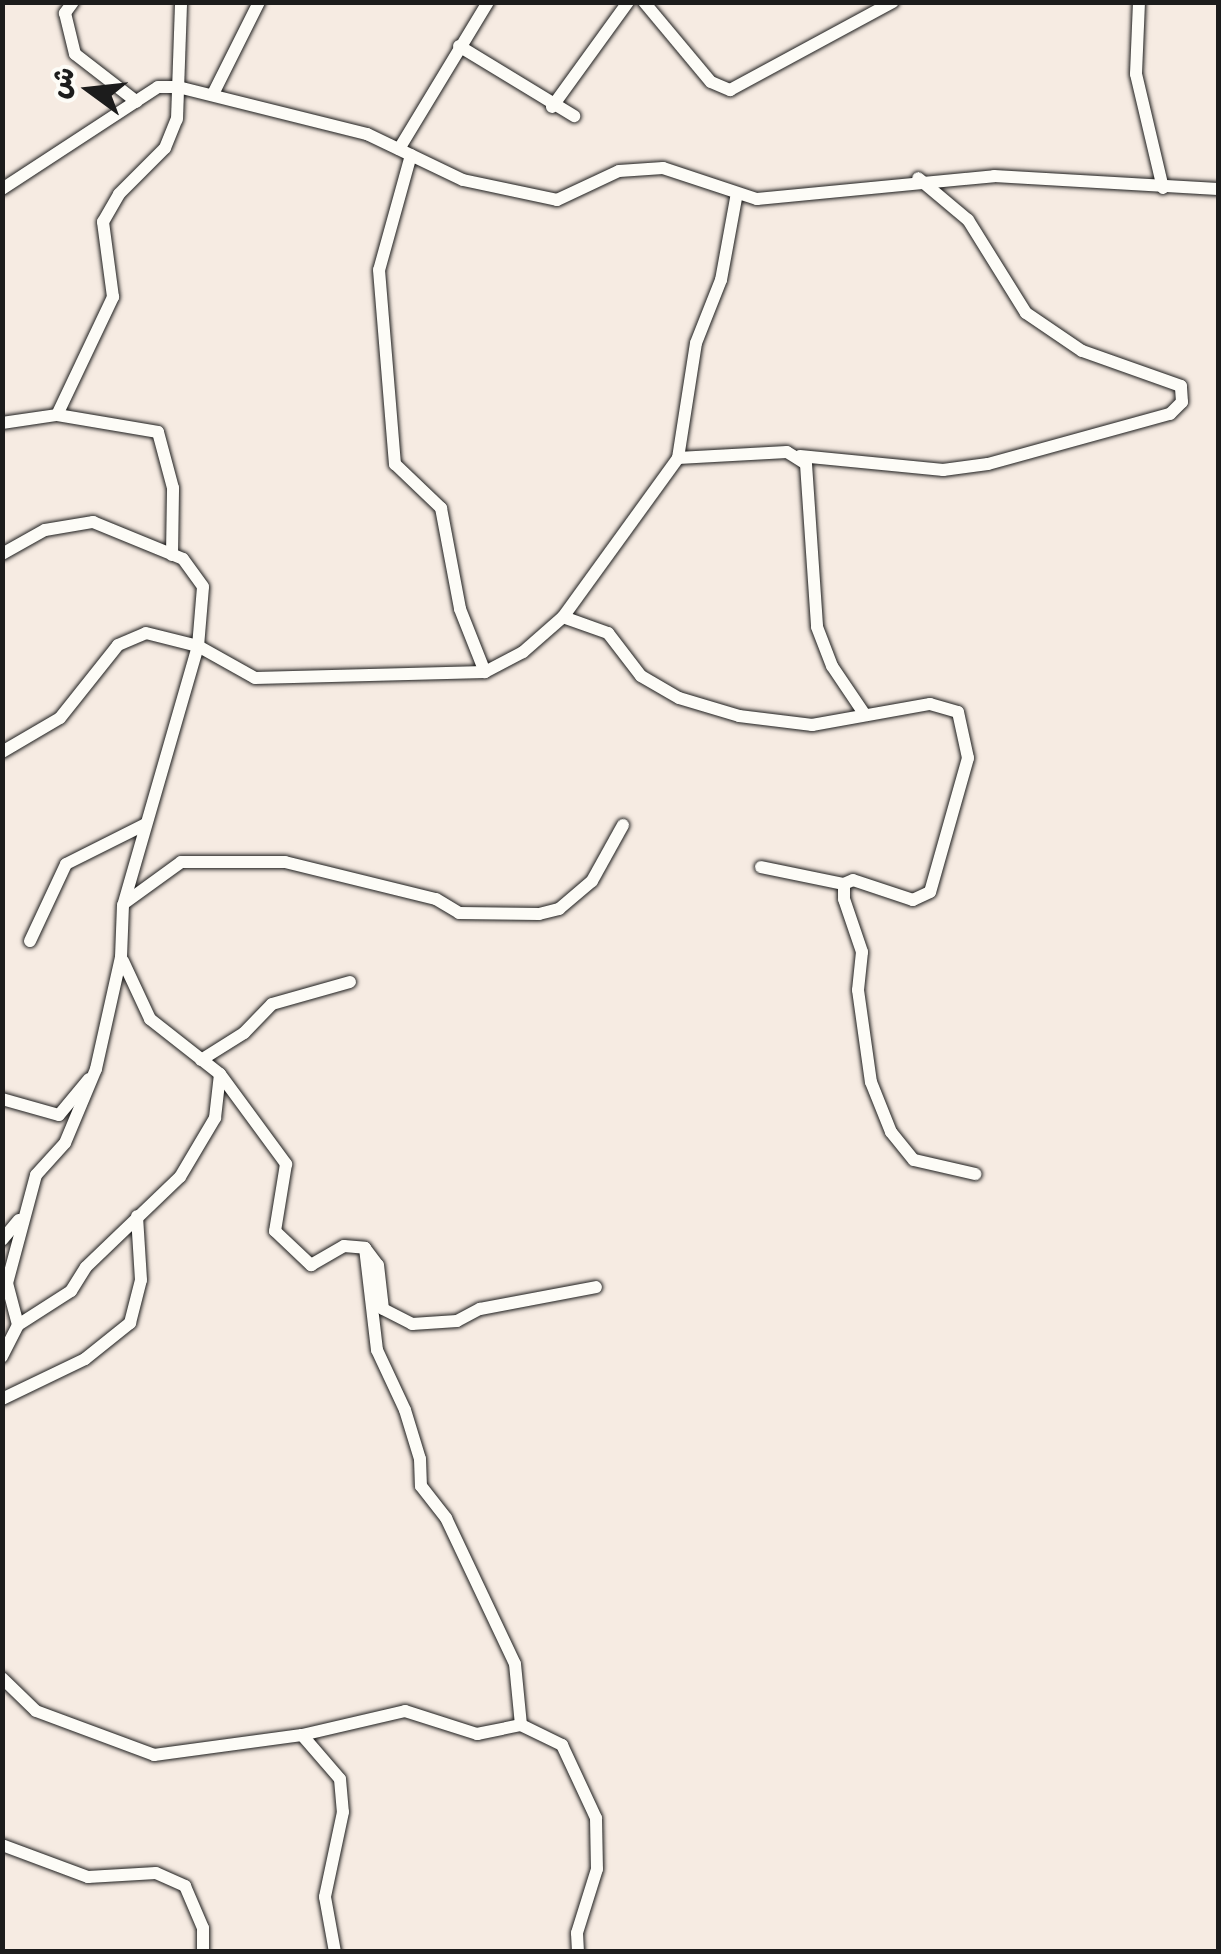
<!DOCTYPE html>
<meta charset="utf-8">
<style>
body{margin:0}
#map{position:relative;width:1221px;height:1954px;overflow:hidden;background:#f6ebe2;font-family:"Patrick Hand","Playpen Sans Arabic",sans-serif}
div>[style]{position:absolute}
.roads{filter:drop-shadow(0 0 2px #1c1c1c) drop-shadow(0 0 2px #1c1c1c)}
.street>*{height:12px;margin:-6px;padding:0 6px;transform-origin:6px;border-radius:6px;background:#fdfcf7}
span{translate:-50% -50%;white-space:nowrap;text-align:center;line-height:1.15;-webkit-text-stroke:10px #fdfcf7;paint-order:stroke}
.frame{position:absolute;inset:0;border:5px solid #1c1c1c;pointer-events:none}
.north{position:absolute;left:40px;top:40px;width:100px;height:100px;-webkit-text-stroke:8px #fdfcf7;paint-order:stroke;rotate:285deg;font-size:28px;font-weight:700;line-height:40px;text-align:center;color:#1c1c1c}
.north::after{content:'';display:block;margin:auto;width:35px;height:45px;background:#1c1c1c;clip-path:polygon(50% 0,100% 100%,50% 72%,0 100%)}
</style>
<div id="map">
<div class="roads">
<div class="street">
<i style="left:73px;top:2px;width:14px;rotate:126deg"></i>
<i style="left:65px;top:13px;width:42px;rotate:76.3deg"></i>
<i style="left:75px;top:54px;width:78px;rotate:37.7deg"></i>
<i style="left:644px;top:2px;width:104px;rotate:50.1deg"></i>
<i style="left:711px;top:82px;width:21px;rotate:23deg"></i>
<i style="left:730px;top:90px;width:185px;rotate:-28.4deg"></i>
<i style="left:1139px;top:2px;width:72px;rotate:92.4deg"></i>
<i style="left:1136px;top:74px;width:117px;rotate:76.7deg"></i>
<i style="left:459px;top:46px;width:135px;rotate:31.3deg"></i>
<i style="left:213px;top:94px;width:103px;rotate:-63.4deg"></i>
<i style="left:552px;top:107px;width:130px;rotate:-54.1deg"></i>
<i style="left:399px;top:149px;width:172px;rotate:-58.8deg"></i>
<i style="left:411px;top:155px;width:119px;rotate:105.5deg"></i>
<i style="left:379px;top:270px;width:195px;rotate:85.3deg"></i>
<i style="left:395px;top:464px;width:64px;rotate:43.7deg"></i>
<i style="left:441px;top:508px;width:103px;rotate:79.3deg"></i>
<i style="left:460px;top:609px;width:68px;rotate:68.4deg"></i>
<i style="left:2px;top:189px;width:186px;rotate:-33.2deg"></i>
<i style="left:158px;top:87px;width:20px"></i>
<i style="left:178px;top:87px;width:195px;rotate:14deg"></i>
<i style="left:367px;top:134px;width:106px;rotate:25.6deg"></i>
<i style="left:463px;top:180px;width:96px;rotate:12deg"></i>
<i style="left:557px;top:200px;width:68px;rotate:-25.1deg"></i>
<i style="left:619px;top:171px;width:44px;rotate:-3.9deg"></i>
<i style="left:663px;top:168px;width:99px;rotate:18.3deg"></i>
<i style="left:757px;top:199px;width:238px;rotate:-5.5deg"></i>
<i style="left:994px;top:176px;width:224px;rotate:3.3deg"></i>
<i style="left:2px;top:423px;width:56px;rotate:-8.3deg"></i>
<i style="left:800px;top:456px;width:144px;rotate:5.6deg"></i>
<i style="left:943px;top:470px;width:45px;rotate:-7.6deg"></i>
<i style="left:988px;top:464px;width:189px;rotate:-15.4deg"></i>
<i style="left:1170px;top:414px;width:17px;rotate:-45deg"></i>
<i style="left:1182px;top:402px;width:16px;rotate:-94deg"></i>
<i style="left:1181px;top:386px;width:105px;rotate:-160.5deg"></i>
<i style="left:1082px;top:351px;width:68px;rotate:-145.8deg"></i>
<i style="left:1026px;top:313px;width:110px;rotate:-121.9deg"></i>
<i style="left:968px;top:220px;width:65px;rotate:-140deg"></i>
<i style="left:678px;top:458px;width:109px;rotate:-3.2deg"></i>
<i style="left:787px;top:452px;width:22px;rotate:32deg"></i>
<i style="left:806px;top:464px;width:163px;rotate:86.1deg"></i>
<i style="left:817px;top:627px;width:42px;rotate:69deg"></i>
<i style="left:832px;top:666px;width:59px;rotate:56deg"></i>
<i style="left:2px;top:554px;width:49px;rotate:-29.2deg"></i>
<i style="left:45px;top:530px;width:49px;rotate:-9.5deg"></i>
<i style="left:93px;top:522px;width:97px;rotate:22.3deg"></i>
<i style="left:183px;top:559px;width:34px;rotate:54deg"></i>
<i style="left:203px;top:587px;width:59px;rotate:94.8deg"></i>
<i style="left:198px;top:646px;width:270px;rotate:106.1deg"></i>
<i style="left:123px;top:905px;width:52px;rotate:92.2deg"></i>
<i style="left:121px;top:957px;width:115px;rotate:102.6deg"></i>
<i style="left:96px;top:1069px;width:80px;rotate:112.7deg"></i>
<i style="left:65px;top:1143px;width:43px;rotate:132.2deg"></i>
<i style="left:36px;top:1175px;width:112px;rotate:105deg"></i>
<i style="left:7px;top:1283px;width:43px;rotate:75.3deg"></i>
<i style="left:18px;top:1325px;width:36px;rotate:117deg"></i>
<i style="left:172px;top:555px;width:67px;rotate:-89.1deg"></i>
<i style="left:173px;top:488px;width:58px;rotate:-105deg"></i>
<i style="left:158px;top:432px;width:102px;rotate:-170.4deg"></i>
<i style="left:57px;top:415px;width:131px;rotate:-64.6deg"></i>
<i style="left:113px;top:297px;width:76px;rotate:-97.6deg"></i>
<i style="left:103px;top:222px;width:32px;rotate:-60deg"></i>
<i style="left:119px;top:194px;width:65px;rotate:-45deg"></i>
<i style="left:165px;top:148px;width:31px;rotate:-68deg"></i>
<i style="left:177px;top:119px;width:117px;rotate:-88deg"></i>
<i style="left:563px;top:617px;width:48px;rotate:19.6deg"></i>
<i style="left:608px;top:633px;width:54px;rotate:52.5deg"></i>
<i style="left:641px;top:676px;width:44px;rotate:30.1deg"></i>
<i style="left:679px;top:698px;width:63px;rotate:16.7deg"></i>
<i style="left:739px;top:716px;width:74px;rotate:7deg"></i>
<i style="left:812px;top:725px;width:120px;rotate:-10.1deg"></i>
<i style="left:930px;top:704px;width:29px;rotate:16deg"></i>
<i style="left:958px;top:712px;width:47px;rotate:77.7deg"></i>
<i style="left:968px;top:758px;width:139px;rotate:105.8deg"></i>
<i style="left:930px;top:892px;width:19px;rotate:155deg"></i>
<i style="left:913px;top:900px;width:63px;rotate:-161.6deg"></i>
<i style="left:853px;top:880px;width:10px;rotate:156deg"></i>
<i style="left:844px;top:884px;width:15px;rotate:90deg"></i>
<i style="left:844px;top:899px;width:56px;rotate:71.2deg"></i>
<i style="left:862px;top:952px;width:38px;rotate:96deg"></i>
<i style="left:858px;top:990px;width:93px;rotate:82deg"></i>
<i style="left:871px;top:1082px;width:54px;rotate:68.2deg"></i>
<i style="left:891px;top:1132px;width:36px;rotate:51deg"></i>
<i style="left:914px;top:1160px;width:63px;rotate:12.9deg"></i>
<i style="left:2px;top:752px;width:67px;rotate:-30.4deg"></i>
<i style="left:60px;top:718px;width:93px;rotate:-51.5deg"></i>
<i style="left:118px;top:645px;width:30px;rotate:-23deg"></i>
<i style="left:146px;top:633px;width:54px;rotate:14deg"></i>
<i style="left:198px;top:646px;width:65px;rotate:29.3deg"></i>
<i style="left:255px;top:678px;width:230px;rotate:-1.5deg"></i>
<i style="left:485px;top:672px;width:43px;rotate:-27.8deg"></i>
<i style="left:523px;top:652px;width:53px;rotate:-41.2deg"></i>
<i style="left:563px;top:617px;width:196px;rotate:-54.1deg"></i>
<i style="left:678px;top:458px;width:116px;rotate:-81.1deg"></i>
<i style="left:696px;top:343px;width:68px;rotate:-68.4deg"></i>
<i style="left:721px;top:280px;width:88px;rotate:-79.6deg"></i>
<i style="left:761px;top:867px;width:85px;rotate:11.6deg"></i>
<i style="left:126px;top:902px;width:68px;rotate:-36deg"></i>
<i style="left:181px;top:862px;width:104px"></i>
<i style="left:285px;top:862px;width:155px;rotate:13.8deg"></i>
<i style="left:436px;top:899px;width:27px;rotate:31deg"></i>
<i style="left:459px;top:913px;width:80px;rotate:0.7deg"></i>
<i style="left:539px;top:914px;width:21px;rotate:-14deg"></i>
<i style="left:559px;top:909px;width:43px;rotate:-40.3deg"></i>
<i style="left:592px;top:881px;width:64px;rotate:-61deg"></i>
<i style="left:30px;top:941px;width:85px;rotate:-64.9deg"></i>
<i style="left:66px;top:864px;width:89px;rotate:-26.6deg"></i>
<i style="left:123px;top:961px;width:64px;rotate:65deg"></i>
<i style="left:150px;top:1019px;width:89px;rotate:38.2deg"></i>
<i style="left:220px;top:1074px;width:112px;rotate:53.7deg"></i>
<i style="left:286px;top:1164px;width:68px;rotate:99.3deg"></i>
<i style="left:275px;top:1231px;width:50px;rotate:43.4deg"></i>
<i style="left:311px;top:1265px;width:38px;rotate:-30deg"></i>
<i style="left:344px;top:1246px;width:21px;rotate:5deg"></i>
<i style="left:365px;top:1248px;width:21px;rotate:53deg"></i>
<i style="left:378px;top:1265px;width:44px;rotate:83.5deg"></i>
<i style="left:383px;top:1309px;width:33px;rotate:27deg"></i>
<i style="left:412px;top:1324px;width:45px;rotate:-3.8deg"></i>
<i style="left:457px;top:1321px;width:26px;rotate:-28deg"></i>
<i style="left:480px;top:1309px;width:118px;rotate:-10.7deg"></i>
<i style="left:201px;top:1060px;width:51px;rotate:-32.1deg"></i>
<i style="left:244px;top:1033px;width:40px;rotate:-46deg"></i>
<i style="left:272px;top:1004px;width:81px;rotate:-15.8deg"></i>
<i style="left:2px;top:1099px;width:59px;rotate:15.7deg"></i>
<i style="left:59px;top:1115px;width:47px;rotate:-50.2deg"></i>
<i style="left:2px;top:1240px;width:26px;rotate:-50deg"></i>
<i style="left:365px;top:1248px;width:103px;rotate:83.3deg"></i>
<i style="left:377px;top:1350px;width:66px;rotate:65deg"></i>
<i style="left:405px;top:1410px;width:51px;rotate:73deg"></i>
<i style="left:420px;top:1459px;width:27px;rotate:88deg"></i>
<i style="left:421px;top:1486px;width:41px;rotate:52deg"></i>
<i style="left:446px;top:1518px;width:161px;rotate:64.7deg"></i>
<i style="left:515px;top:1664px;width:61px;rotate:84.4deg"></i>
<i style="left:18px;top:1325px;width:63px;rotate:-32.7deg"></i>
<i style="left:71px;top:1291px;width:28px;rotate:-58deg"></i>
<i style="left:86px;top:1267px;width:130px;rotate:-43.8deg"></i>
<i style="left:180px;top:1177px;width:69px;rotate:-59.3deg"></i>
<i style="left:215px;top:1118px;width:44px;rotate:-83.5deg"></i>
<i style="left:2px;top:1399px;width:92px;rotate:-25.7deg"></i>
<i style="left:85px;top:1359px;width:58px;rotate:-38.7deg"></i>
<i style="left:130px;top:1323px;width:44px;rotate:-75.7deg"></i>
<i style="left:141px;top:1280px;width:64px;rotate:-93.6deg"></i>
<i style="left:2px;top:1678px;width:47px;rotate:44.1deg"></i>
<i style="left:36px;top:1711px;width:126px;rotate:20.4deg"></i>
<i style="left:154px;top:1755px;width:149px;rotate:-7.7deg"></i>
<i style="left:302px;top:1735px;width:106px;rotate:-13.1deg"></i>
<i style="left:405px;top:1711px;width:76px;rotate:17.7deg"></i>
<i style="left:477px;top:1734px;width:45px;rotate:-11.6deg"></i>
<i style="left:521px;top:1725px;width:46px;rotate:26deg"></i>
<i style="left:562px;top:1745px;width:81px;rotate:65deg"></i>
<i style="left:596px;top:1818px;width:51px;rotate:88.9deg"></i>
<i style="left:597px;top:1869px;width:67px;rotate:107.4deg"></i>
<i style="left:577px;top:1933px;width:19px;rotate:87deg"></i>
<i style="left:302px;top:1735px;width:58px;rotate:49.2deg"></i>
<i style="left:340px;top:1779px;width:33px;rotate:85deg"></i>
<i style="left:343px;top:1812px;width:87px;rotate:102deg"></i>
<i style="left:325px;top:1897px;width:56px;rotate:79.7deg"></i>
<i style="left:2px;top:1845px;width:92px;rotate:20.4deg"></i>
<i style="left:88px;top:1877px;width:68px;rotate:-3.4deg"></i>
<i style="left:156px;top:1873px;width:32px;rotate:24deg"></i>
<i style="left:185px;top:1886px;width:46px;rotate:66.8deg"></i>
<i style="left:203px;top:1928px;width:24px;rotate:90deg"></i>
</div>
</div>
<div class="frame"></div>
<div class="north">ش</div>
</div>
